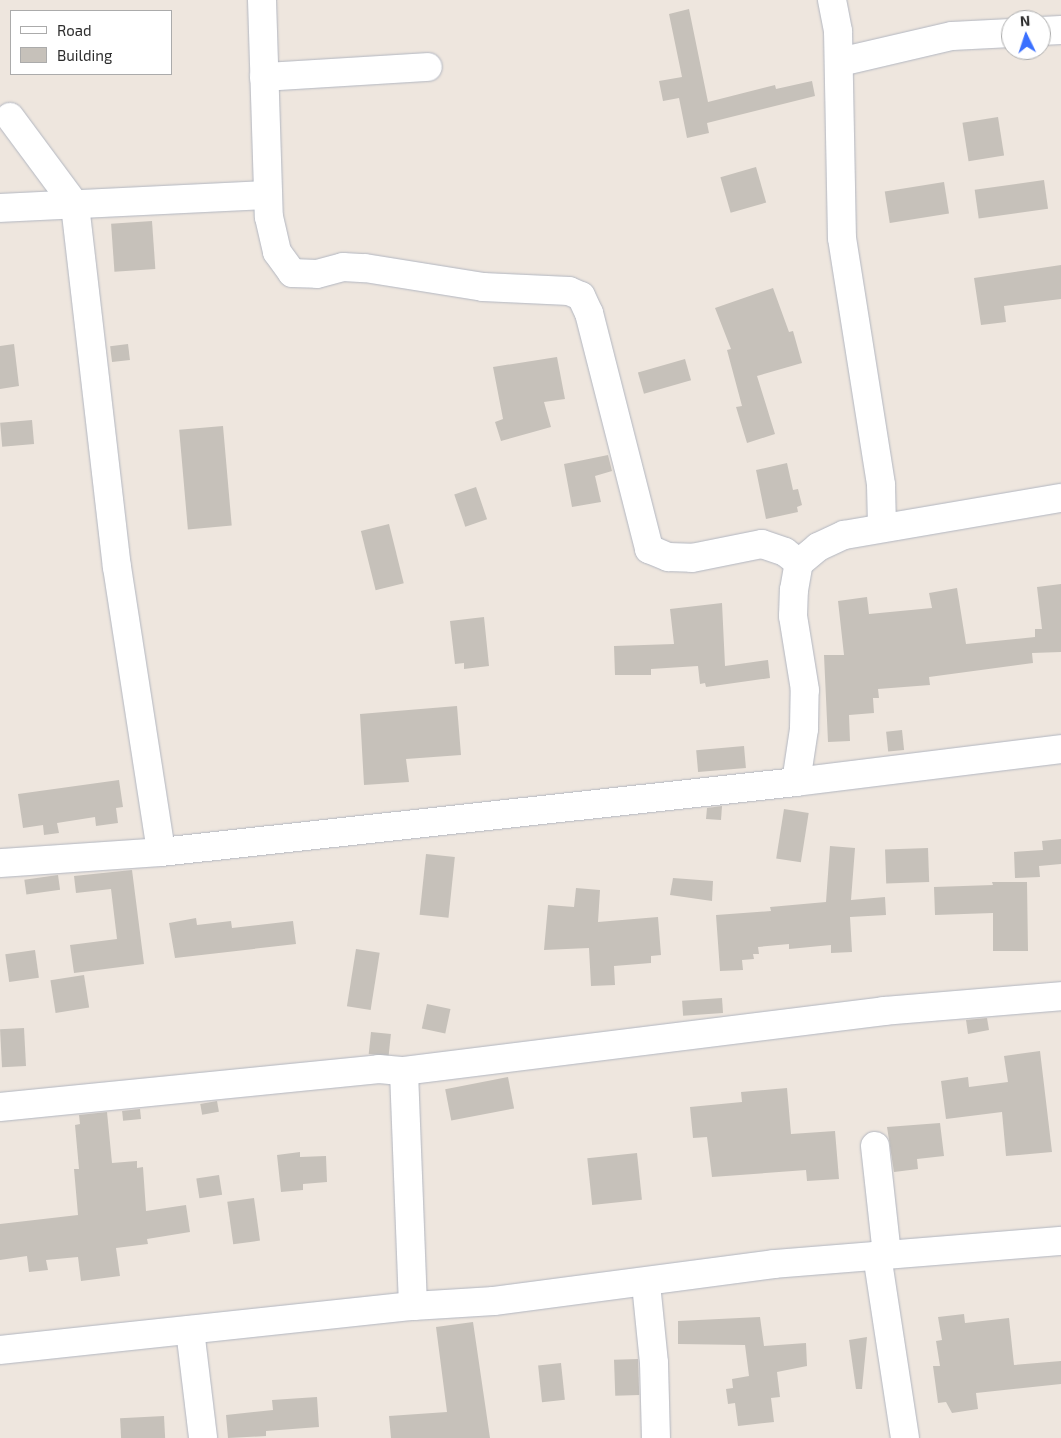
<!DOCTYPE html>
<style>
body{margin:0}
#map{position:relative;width:1061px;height:1438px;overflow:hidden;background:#eee6de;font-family:"Exo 2",sans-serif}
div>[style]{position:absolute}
.building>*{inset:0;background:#c6c1ba;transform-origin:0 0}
.roads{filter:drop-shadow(0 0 1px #b2b6c0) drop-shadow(0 0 1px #b2b6c0)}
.minor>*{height:28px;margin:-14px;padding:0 14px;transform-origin:14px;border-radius:14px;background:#fff}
span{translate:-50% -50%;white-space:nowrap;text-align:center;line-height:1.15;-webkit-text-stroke:4.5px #fff;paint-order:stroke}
.legend{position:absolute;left:10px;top:10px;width:162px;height:65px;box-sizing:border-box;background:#fff;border:1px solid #ababab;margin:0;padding:6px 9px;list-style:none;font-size:15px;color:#2c2c2c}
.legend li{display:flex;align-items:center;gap:10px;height:25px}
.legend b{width:25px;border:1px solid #ababab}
.north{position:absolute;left:1001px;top:10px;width:50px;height:50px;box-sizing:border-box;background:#fff;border:1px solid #ababab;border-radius:50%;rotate:356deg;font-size:14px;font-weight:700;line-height:20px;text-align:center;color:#2c2c2c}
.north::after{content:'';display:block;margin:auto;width:18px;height:22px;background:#3a70ff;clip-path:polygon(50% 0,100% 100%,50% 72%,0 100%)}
</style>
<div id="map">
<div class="building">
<i style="clip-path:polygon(689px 9px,708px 102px,775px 85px,776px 89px,812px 81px,815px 96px,707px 123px,709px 133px,687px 138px,679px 98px,663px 101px,659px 81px,682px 77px,669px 14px)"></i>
<i style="left:998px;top:117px;width:39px;height:36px;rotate:81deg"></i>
<i style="left:756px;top:167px;width:37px;height:37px;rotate:74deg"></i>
<i style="left:1044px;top:180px;width:29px;height:70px;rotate:82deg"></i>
<i style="left:944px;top:182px;width:32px;height:60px;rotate:81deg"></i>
<i style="left:152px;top:221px;width:48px;height:41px;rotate:86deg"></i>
<i style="clip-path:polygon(1061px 265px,1061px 299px,1004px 306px,1006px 322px,981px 325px,974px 278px)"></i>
<i style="clip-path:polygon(773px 288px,789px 332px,793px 331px,802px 363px,757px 376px,775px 434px,747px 443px,736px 407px,742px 406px,727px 350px,731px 349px,715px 308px)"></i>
<i style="clip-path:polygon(14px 344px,19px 386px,0 389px,0 346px)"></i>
<i style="left:128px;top:344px;width:16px;height:18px;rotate:83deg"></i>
<i style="clip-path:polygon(557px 357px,565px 399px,544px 402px,551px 427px,501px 441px,495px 422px,503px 419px,493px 367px)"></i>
<i style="left:685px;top:359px;width:22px;height:49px;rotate:74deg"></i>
<i style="left:32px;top:420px;width:24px;height:32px;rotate:85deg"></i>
<i style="left:223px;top:426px;width:100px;height:44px;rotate:85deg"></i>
<i style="clip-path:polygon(608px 455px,612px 471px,595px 476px,601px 502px,572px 507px,564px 464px)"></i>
<i style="clip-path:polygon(787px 463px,793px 490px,798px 489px,802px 505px,797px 507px,798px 512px,766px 519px,756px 470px)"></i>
<i style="left:476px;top:487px;width:34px;height:23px;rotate:71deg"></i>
<i style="left:389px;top:524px;width:61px;height:29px;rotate:76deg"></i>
<i style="clip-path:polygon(1061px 584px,1061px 652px,1032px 653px,1033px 663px,929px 677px,930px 685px,878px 689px,879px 698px,873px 698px,874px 713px,849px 715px,850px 741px,828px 742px,824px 655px,844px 655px,838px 601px,867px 597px,869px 614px,932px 608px,929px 593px,957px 588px,966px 644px,1035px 637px,1035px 629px,1042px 629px,1037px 587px)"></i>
<i style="clip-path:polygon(722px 603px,725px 666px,768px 660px,770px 678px,706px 687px,705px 683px,700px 684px,698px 666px,651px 669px,651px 675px,615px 675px,614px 646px,674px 644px,670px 609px)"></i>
<i style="clip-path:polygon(484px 617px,489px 666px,464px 669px,464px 663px,455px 664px,450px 621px)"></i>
<i style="clip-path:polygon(457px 706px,461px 755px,406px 759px,409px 782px,364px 785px,360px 714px)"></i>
<i style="left:902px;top:730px;width:20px;height:16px;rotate:84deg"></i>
<i style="left:744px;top:746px;width:22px;height:48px;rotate:85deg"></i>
<i style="clip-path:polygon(119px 780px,123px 807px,116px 808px,118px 823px,96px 826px,95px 817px,57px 823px,59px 833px,44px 835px,43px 825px,23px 828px,18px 794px)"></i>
<i style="clip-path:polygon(722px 806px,721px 820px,706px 819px,707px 808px)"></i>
<i style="left:784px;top:809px;width:25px;height:50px;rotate:9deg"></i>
<i style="clip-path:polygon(1061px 839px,1061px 864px,1039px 866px,1040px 877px,1015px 878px,1014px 852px,1043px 850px,1042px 841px)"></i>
<i style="clip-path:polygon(830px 846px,855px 848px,851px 900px,885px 897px,886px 915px,850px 917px,852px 952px,831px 953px,831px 945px,789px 949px,789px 944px,758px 947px,759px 954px,753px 954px,754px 959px,742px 960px,743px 970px,720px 971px,716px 915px,771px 911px,770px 907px,826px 902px)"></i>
<i style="left:928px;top:848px;width:34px;height:43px;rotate:88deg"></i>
<i style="left:426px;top:854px;width:29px;height:61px;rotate:6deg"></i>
<i style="clip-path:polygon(132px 870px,144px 964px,74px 973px,70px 945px,117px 939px,111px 889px,76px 893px,74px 876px)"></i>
<i style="left:58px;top:875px;width:15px;height:34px;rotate:82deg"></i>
<i style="clip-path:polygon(673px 878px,713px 881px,712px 901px,670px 895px)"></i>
<i style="clip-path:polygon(992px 882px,1027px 882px,1028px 951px,993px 951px,993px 913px,935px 915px,934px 887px,993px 885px)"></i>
<i style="clip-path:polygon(576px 888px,600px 890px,598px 922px,658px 917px,661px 955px,651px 956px,651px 963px,614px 966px,615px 985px,591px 986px,589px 948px,544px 950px,548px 905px,574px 907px)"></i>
<i style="clip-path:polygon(196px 918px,197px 925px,231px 921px,232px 928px,293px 921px,296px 944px,175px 958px,169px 923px)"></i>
<i style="left:356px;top:949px;width:24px;height:58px;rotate:9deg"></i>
<i style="left:35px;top:950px;width:28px;height:30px;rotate:82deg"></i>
<i style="left:84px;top:975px;width:33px;height:34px;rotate:81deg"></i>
<i style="left:722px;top:998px;width:15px;height:40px;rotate:86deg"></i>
<i style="left:427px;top:1004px;width:24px;height:25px;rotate:12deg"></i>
<i style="clip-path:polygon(987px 1018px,989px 1030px,968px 1034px,966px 1020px)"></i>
<i style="left:24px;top:1028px;width:38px;height:24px;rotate:87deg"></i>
<i style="left:371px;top:1032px;width:20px;height:22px;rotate:6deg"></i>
<i style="clip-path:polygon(1040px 1051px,1052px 1152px,1006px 1156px,1002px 1112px,946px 1119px,941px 1081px,968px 1077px,969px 1087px,1008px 1082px,1004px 1056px)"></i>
<i style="left:508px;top:1077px;width:32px;height:64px;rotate:79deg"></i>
<i style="clip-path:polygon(787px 1088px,791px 1134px,835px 1131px,839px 1179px,807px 1181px,806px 1170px,712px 1177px,707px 1137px,693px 1138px,690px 1107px,742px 1102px,741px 1092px)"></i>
<i style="left:217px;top:1101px;width:11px;height:17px;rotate:80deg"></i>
<i style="left:140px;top:1109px;width:10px;height:18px;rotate:84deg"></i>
<i style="clip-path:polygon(107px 1112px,112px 1163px,137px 1161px,137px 1168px,143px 1167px,146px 1211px,186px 1205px,190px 1232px,147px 1239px,148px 1244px,116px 1248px,120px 1276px,81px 1281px,78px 1257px,46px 1260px,48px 1270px,29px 1272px,27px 1256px,0 1260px,0 1224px,78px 1215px,74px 1169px,79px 1169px,75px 1125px,80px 1124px,79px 1115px)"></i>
<i style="clip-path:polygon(940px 1123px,944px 1156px,917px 1159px,918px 1169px,894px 1172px,887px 1127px)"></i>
<i style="clip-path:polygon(300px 1152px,300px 1157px,326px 1156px,327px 1182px,303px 1184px,303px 1190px,281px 1192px,277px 1155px)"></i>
<i style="left:637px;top:1153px;width:47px;height:50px;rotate:84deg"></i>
<i style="left:219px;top:1175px;width:20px;height:23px;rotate:81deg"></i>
<i style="left:254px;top:1198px;width:43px;height:27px;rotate:82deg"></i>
<i style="clip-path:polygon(964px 1314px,965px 1323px,1009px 1318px,1014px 1365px,1061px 1361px,1061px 1384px,976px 1393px,978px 1409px,952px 1413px,946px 1402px,938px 1403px,933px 1366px,940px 1366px,936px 1341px,942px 1340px,938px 1317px)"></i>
<i style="clip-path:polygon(760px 1317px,764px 1346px,806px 1343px,807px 1366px,777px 1372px,780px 1397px,771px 1398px,774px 1422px,738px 1426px,735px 1403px,728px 1404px,726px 1389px,733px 1388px,732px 1379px,749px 1376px,745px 1345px,678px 1344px,678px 1321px)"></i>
<i style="clip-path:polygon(473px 1322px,490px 1438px,391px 1438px,389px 1416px,447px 1412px,436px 1327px)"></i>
<i style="clip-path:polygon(867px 1337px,862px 1389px,856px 1389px,849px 1340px)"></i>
<i style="left:638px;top:1359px;width:36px;height:24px;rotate:88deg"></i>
<i style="left:561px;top:1363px;width:37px;height:23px;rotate:84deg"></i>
<i style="clip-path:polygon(317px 1397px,319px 1427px,266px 1431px,266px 1436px,228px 1438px,226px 1415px,273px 1410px,272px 1400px)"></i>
<i style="left:164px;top:1416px;width:22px;height:44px;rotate:87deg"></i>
</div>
<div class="roads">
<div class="minor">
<i style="left:262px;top:0;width:217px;rotate:88.2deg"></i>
<i style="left:269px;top:217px;width:36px;rotate:77deg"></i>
<i style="left:277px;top:252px;width:26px;rotate:54deg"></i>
<i style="left:292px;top:273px;width:25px;rotate:2deg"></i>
<i style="left:317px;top:274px;width:27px;rotate:-15deg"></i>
<i style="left:343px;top:267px;width:22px;rotate:3deg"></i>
<i style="left:365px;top:268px;width:120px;rotate:9.1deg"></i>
<i style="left:483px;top:287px;width:86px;rotate:2.7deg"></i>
<i style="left:569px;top:291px;width:13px;rotate:23deg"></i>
<i style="left:581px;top:296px;width:19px;rotate:65deg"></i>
<i style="left:589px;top:313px;width:244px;rotate:75.7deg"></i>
<i style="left:649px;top:549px;width:21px;rotate:23deg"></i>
<i style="left:668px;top:557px;width:24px;rotate:2deg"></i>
<i style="left:692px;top:558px;width:71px;rotate:-11.3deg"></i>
<i style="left:762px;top:544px;width:24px;rotate:19deg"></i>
<i style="left:785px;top:552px;width:18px;rotate:38deg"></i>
<i style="left:832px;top:0;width:32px;rotate:79deg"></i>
<i style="left:838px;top:31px;width:207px;rotate:88.9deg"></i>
<i style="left:842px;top:238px;width:250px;rotate:81deg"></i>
<i style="left:881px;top:485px;width:42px;rotate:88.6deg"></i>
<i style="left:1041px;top:31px;width:20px;rotate:-3deg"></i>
<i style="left:840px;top:62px;width:115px;rotate:-13.1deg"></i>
<i style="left:952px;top:36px;width:59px;rotate:-2.9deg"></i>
<i style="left:264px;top:77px;width:164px;rotate:-3.5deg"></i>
<i style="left:10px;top:117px;width:109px;rotate:53.5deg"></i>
<i style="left:75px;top:205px;width:364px;rotate:83.4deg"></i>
<i style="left:117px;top:567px;width:288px;rotate:81.2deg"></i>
<i style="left:0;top:208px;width:268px;rotate:-2.8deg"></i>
<i style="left:796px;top:782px;width:267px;rotate:-7.1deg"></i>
<i style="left:0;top:863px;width:161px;rotate:-3.9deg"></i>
<i style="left:161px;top:852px;width:639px;rotate:-6.29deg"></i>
<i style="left:796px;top:782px;width:54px;rotate:-81.4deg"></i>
<i style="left:804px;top:729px;width:39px;rotate:-89deg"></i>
<i style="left:805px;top:690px;width:75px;rotate:-99.2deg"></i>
<i style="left:793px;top:616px;width:26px;rotate:-88deg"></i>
<i style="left:794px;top:590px;width:27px;rotate:-80deg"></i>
<i style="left:799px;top:563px;width:25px;rotate:-40deg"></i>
<i style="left:818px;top:547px;width:29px;rotate:-25deg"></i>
<i style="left:844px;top:535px;width:220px;rotate:-9.7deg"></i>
<i style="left:0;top:1107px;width:381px;rotate:-5.7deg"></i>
<i style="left:379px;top:1069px;width:25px;rotate:5deg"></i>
<i style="left:404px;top:1071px;width:484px;rotate:-7.1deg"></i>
<i style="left:884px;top:1011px;width:178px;rotate:-4.8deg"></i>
<i style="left:875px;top:1146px;width:110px;rotate:83.7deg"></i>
<i style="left:877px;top:1255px;width:185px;rotate:81.3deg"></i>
<i style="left:646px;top:1284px;width:79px;rotate:84.2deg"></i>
<i style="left:654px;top:1363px;width:75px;rotate:88.5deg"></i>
<i style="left:413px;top:1306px;width:81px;rotate:-3.5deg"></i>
<i style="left:494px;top:1301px;width:282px;rotate:-7.5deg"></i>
<i style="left:774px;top:1264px;width:288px;rotate:-4.6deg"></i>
<i style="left:190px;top:1330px;width:109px;rotate:83.1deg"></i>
<i style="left:0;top:1350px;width:415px;rotate:-6.1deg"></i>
<i style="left:413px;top:1306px;width:235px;rotate:-92.2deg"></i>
</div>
</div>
<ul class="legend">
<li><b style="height:6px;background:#fff"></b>Road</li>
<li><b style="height:14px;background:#c6c1ba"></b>Building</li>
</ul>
<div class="north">N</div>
</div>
